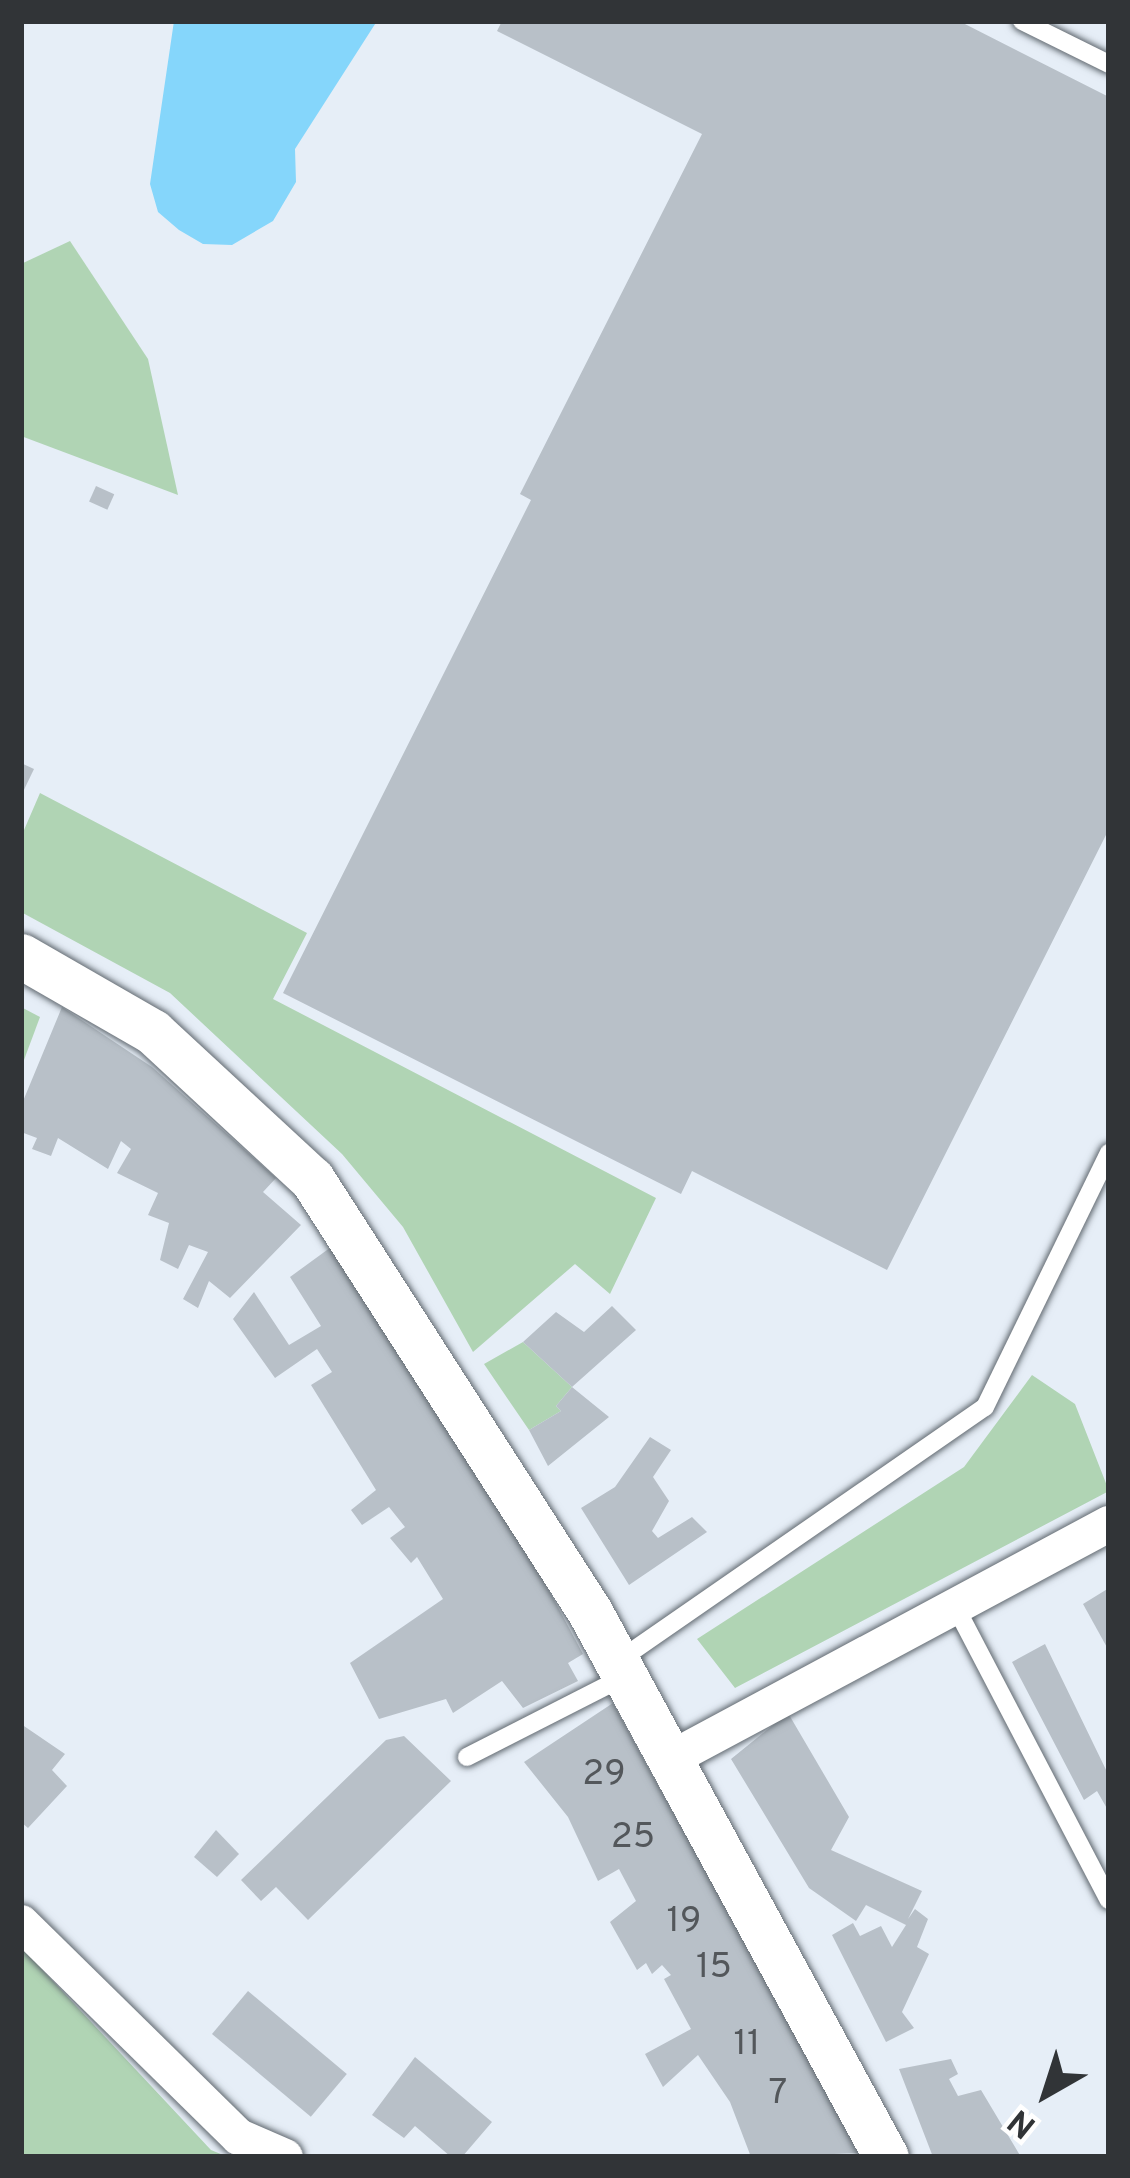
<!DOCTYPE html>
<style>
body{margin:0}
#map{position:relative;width:1130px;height:2178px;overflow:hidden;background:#e6eef7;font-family:Overpass,sans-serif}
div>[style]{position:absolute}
.green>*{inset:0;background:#b0d4b4}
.water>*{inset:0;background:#85d6fb}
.building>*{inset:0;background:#b8c0c8;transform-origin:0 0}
.roads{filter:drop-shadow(0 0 3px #616970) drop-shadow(0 0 3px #616970)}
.service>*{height:18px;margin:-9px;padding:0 9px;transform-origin:9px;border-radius:9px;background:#fff}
.minor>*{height:36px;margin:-18px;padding:0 18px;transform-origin:18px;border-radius:18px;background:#fff}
.tertiary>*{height:45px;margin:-22.5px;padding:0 22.5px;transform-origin:22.5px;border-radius:22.5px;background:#fff}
span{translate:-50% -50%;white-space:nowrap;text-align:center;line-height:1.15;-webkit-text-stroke:9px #fff;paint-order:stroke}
.number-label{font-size:36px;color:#53575b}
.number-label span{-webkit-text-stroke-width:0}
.frame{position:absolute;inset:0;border:24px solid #313437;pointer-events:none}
.north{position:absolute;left:986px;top:2034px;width:120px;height:120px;-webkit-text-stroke:9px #fff;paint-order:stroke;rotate:219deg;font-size:33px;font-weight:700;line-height:48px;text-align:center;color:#313437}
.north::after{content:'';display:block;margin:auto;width:42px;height:54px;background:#313437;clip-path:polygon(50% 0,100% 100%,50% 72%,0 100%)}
</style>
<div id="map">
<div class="green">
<i style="clip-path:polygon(70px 241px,148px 359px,178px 495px,21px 436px,21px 264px)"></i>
<i style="clip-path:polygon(40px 793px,307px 933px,273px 999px,656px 1198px,610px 1294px,575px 1264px,473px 1352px,403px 1227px,342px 1154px,170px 993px,21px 912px,21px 837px)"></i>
<i style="clip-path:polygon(21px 1007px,40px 1017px,21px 1068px)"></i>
<i style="clip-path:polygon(523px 1342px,572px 1387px,556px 1406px,561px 1411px,529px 1430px,484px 1364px)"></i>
<i style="clip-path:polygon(1032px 1375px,1075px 1404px,1109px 1491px,735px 1688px,697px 1639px,964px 1467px)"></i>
<i style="clip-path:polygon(21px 1947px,211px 2150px,228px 2157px,21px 2157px)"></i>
</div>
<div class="water">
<i style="clip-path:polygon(174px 21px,377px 21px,295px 149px,296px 182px,273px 221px,232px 245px,203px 244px,179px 230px,158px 212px,150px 184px)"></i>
</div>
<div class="building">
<i style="clip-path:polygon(502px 21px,959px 21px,1109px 97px,1109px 829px,887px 1270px,692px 1171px,681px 1194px,283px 993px,531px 500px,520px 494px,702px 134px,497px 31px)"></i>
<i style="left:96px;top:486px;width:20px;height:17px;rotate:24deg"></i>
<i style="clip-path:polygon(21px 763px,34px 769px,21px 796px)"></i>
<i style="clip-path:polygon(62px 1007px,152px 1067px,276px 1178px,263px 1192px,301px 1225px,230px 1298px,209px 1281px,198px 1308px,183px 1299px,208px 1252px,189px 1245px,178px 1269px,160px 1260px,169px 1223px,148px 1215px,158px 1193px,117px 1173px,131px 1149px,121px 1141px,108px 1169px,58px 1138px,51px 1156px,32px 1149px,37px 1138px,21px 1132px,21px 1106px)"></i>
<i style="clip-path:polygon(338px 1242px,516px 1529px,583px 1654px,568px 1663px,578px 1681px,523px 1708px,502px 1681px,453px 1713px,446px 1699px,379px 1719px,350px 1663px,443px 1599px,417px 1557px,411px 1563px,390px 1538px,405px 1527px,389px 1507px,362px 1525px,351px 1510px,376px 1490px,311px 1385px,332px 1372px,317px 1349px,275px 1378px,233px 1319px,254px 1292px,289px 1345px,321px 1326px,290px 1277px)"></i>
<i style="clip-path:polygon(612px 1306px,636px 1330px,572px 1387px,523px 1342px,556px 1312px,584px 1332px)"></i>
<i style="clip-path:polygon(572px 1387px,609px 1417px,548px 1466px,529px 1430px,561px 1411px,556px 1406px)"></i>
<i style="clip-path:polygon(650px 1437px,671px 1450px,653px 1477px,669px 1501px,652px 1531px,658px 1538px,692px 1517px,707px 1532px,629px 1585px,581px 1508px,615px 1487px)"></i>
<i style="clip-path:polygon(1109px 1588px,1109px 1651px,1083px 1604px)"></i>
<i style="clip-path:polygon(1045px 1644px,1109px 1776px,1109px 1812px,1097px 1791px,1084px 1800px,1012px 1662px)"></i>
<i style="clip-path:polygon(613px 1703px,649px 1769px,863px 2153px,751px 2157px,730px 2102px,698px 2055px,663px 2087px,645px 2054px,691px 2029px,664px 1979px,671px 1975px,662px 1965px,652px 1974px,646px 1963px,637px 1970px,610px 1922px,636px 1901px,619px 1869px,598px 1881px,568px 1817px,524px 1762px)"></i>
<i style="clip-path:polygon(788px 1713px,849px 1817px,831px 1850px,922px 1891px,908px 1919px,915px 1909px,928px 1919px,917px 1947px,929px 1954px,902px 2012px,914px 2028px,886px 2042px,832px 1935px,853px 1923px,860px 1936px,881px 1926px,892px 1947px,906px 1925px,866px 1905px,856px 1921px,809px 1888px,731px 1759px)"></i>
<i style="clip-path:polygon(21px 1724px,65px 1754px,52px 1770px,67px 1786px,28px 1828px,21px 1822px)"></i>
<i style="clip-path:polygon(404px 1736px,451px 1781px,308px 1920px,276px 1887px,261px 1901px,241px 1880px,386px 1740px)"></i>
<i style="clip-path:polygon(216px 1830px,239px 1854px,217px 1877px,194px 1857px)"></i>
<i style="left:248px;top:1991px;width:129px;height:56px;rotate:40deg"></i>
<i style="clip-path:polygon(415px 2057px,492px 2122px,462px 2157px,451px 2157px,415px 2126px,404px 2138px,372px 2115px)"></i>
<i style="clip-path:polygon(951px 2059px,958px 2074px,949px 2079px,958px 2096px,981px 2090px,1021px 2157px,933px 2157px,899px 2069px)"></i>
</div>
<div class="roads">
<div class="service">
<i style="left:1022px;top:21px;width:97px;rotate:26.3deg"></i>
<i style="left:954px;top:1604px;width:334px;rotate:62.4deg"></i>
<i style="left:618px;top:1661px;width:446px;rotate:-34.7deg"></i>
<i style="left:985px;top:1407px;width:283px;rotate:-64deg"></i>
<i style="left:467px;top:1757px;width:178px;rotate:-27deg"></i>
</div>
<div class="minor">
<i style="left:674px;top:1757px;width:493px;rotate:-28.2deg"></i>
<i style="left:21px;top:1923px;width:305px;rotate:44.5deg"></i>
<i style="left:239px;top:2137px;width:50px;rotate:23.5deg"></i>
</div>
<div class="tertiary">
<i style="left:21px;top:956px;width:152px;rotate:29.9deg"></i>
<i style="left:153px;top:1032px;width:217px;rotate:42.8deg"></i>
<i style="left:312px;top:1179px;width:515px;rotate:57.3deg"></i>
<i style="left:590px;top:1612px;width:620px;rotate:61.49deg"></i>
</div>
</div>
<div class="number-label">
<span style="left:604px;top:1776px">29</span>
<span style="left:633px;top:1839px">25</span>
<span style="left:684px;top:1923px">19</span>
<span style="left:714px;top:1969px">15</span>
<span style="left:747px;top:2046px">11</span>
<span style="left:778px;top:2095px">7</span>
</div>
<div class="frame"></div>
<div class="north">N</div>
</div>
